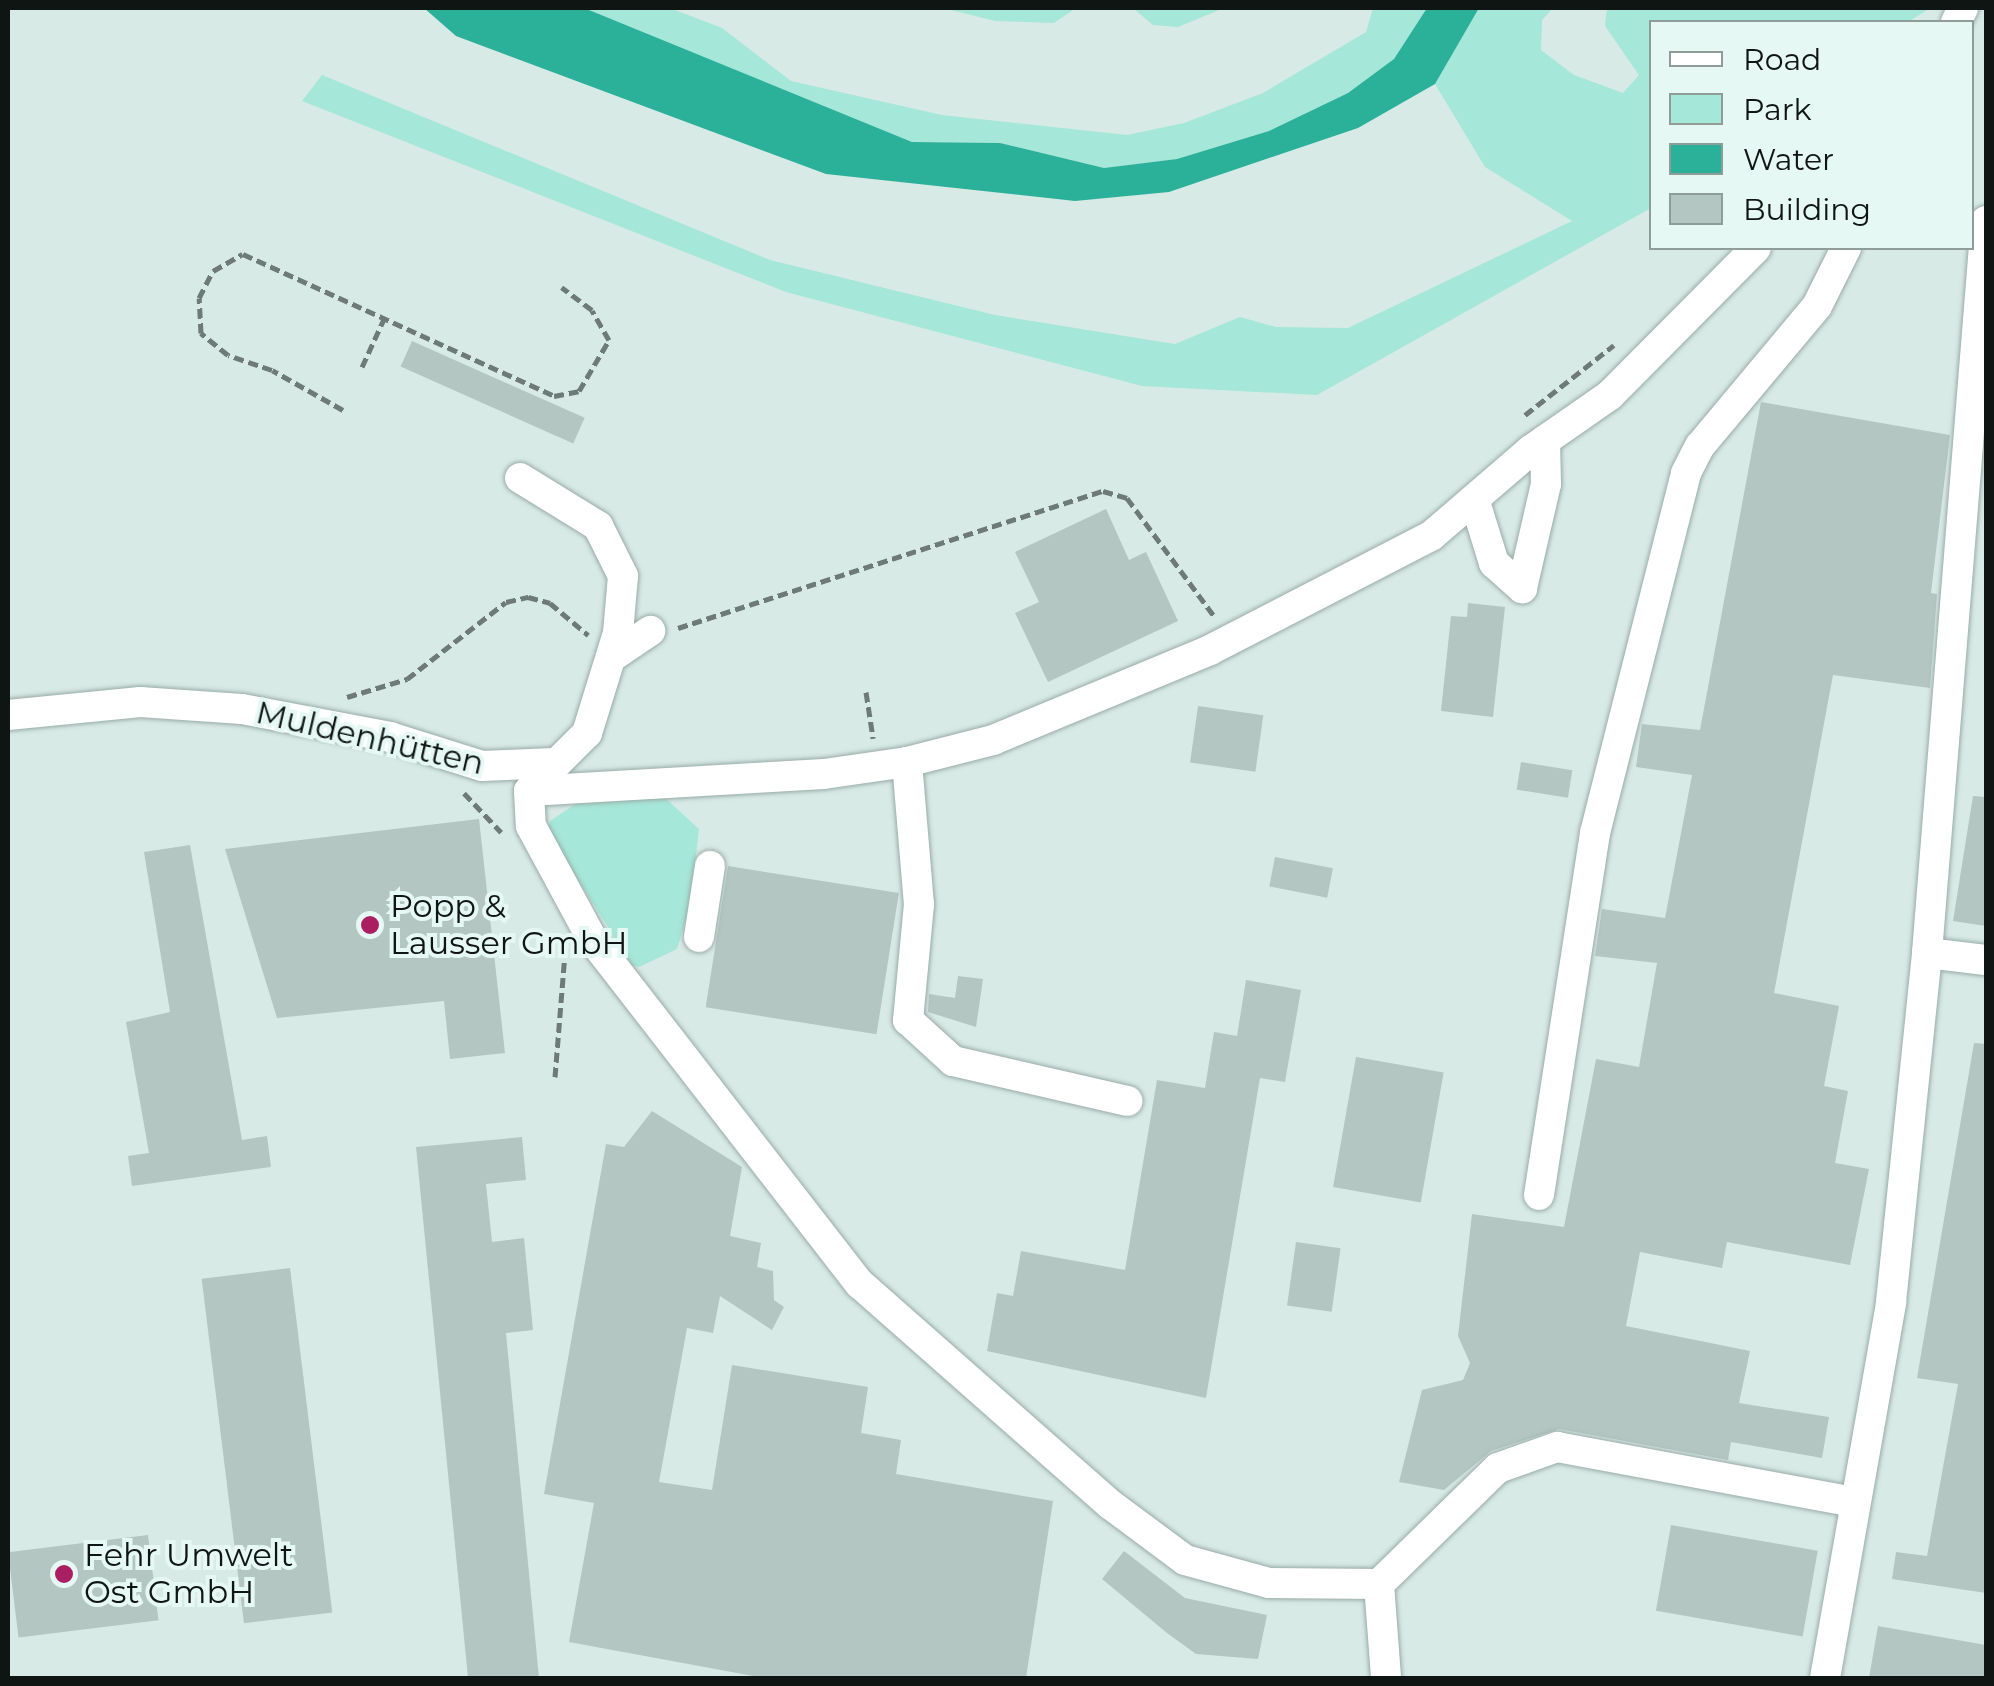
<!DOCTYPE html>
<meta charset="utf-8">
<style>
body{margin:0}
#map{position:relative;width:1994px;height:1686px;overflow:hidden;background:#d8eae6;font-family:Montserrat,sans-serif}
div>[style]{position:absolute}
.green>*{inset:0;background:#a5e7d8}
.water>*{inset:0;background:#2bb09a}
.building>*{inset:0;background:#b4c6c2;transform-origin:0 0}
.path>*{height:5px;margin-top:-2.5px;transform-origin:0;background:repeating-linear-gradient(90deg,#6e7a77 0 10px,transparent 0 15px)}
.roads{filter:drop-shadow(0 0 2px #99aba7) drop-shadow(0 0 2px #99aba7)}
.minor>*{height:30px;margin:-15px;padding:0 15px;transform-origin:15px;border-radius:15px;background:#fff}
.dots>*{width:28px;height:28px;translate:-50% -50%;box-sizing:border-box;border:5px solid #e5f8f3;border-radius:50%}
span{translate:-50% -50%;white-space:nowrap;text-align:center;line-height:1.15;-webkit-text-stroke:8px #e5f8f3;paint-order:stroke}
.street-label{font-size:32px;color:#0e1513}
.poi-label{font-size:32px;color:#0e1513}
.left{translate:0 -50%;text-align:left}
.frame{position:absolute;inset:0;border:10px solid #0e1513;pointer-events:none}
.legend{position:absolute;left:1649px;top:20px;width:325px;height:230px;box-sizing:border-box;background:#e5f8f3;border:2px solid #8f9d99;margin:0;padding:12px 18px;list-style:none;font-size:30px;color:#0e1513}
.legend li{display:flex;align-items:center;gap:20px;height:50px}
.legend b{width:50px;border:2px solid #8f9d99}
</style>
<div id="map">
<div class="green">
<i style="clip-path:polygon(582px 8px,670px 8px,722px 28px,791px 81px,942px 115px,1127px 135px,1184px 123px,1263px 93px,1366px 32px,1373px 8px,1427px 8px,1394px 59px,1348px 93px,1269px 131px,1177px 159px,1104px 168px,1000px 143px,912px 142px)"></i>
<i style="clip-path:polygon(943px 8px,1076px 8px,1054px 23px,995px 21px)"></i>
<i style="clip-path:polygon(1133px 8px,1224px 8px,1178px 27px,1153px 25px)"></i>
<i style="clip-path:polygon(1479px 8px,1553px 8px,1542px 20px,1541px 50px,1574px 75px,1623px 93px,1639px 75px,1605px 26px,1607px 8px,1930px 8px,1908px 22px,1652px 22px,1651px 208px,1317px 395px,1142px 386px,786px 292px,302px 101px,322px 75px,770px 260px,995px 315px,1175px 344px,1240px 317px,1276px 327px,1348px 328px,1572px 221px,1485px 167px,1435px 84px)"></i>
<i style="clip-path:polygon(663px 796px,699px 829px,691px 902px,677px 949px,639px 967px,632px 965px,548px 832px,550px 821px,577px 803px)"></i>
</div>
<div class="water">
<i style="clip-path:polygon(424px 8px,584px 8px,912px 142px,1000px 143px,1104px 168px,1177px 159px,1269px 131px,1348px 93px,1394px 59px,1427px 8px,1479px 8px,1435px 84px,1358px 128px,1169px 192px,1075px 201px,826px 174px,456px 36px)"></i>
</div>
<div class="building">
<i style="left:412px;top:341px;width:189px;height:28px;rotate:24deg"></i>
<i style="clip-path:polygon(1761px 402px,1950px 435px,1931px 593px,1937px 594px,1930px 688px,1833px 675px,1774px 993px,1839px 1006px,1824px 1086px,1848px 1091px,1835px 1163px,1869px 1169px,1850px 1265px,1727px 1242px,1722px 1268px,1640px 1252px,1626px 1326px,1750px 1351px,1739px 1403px,1829px 1417px,1822px 1458px,1731px 1442px,1728px 1460px,1559px 1429px,1491px 1451px,1444px 1490px,1399px 1482px,1422px 1390px,1463px 1380px,1470px 1363px,1458px 1336px,1472px 1214px,1564px 1227px,1596px 1059px,1639px 1067px,1657px 963px,1595px 956px,1602px 909px,1665px 918px,1692px 775px,1636px 767px,1642px 724px,1700px 730px)"></i>
<i style="clip-path:polygon(1106px 509px,1129px 560px,1146px 552px,1178px 621px,1048px 682px,1015px 613px,1039px 602px,1015px 552px)"></i>
<i style="clip-path:polygon(1468px 603px,1505px 607px,1493px 717px,1441px 711px,1451px 616px,1467px 617px)"></i>
<i style="left:1198px;top:706px;width:66px;height:57px;rotate:8deg"></i>
<i style="left:1521px;top:762px;width:52px;height:28px;rotate:9deg"></i>
<i style="clip-path:polygon(1973px 796px,1986px 797px,1986px 926px,1953px 921px)"></i>
<i style="clip-path:polygon(479px 819px,505px 1053px,450px 1059px,444px 1001px,277px 1018px,225px 849px)"></i>
<i style="clip-path:polygon(190px 845px,242px 1140px,267px 1136px,271px 1167px,132px 1186px,128px 1156px,149px 1153px,126px 1022px,170px 1012px,144px 852px)"></i>
<i style="left:1275px;top:857px;width:59px;height:30px;rotate:11deg"></i>
<i style="left:728px;top:866px;width:173px;height:143px;rotate:9deg"></i>
<i style="clip-path:polygon(958px 976px,983px 979px,976px 1027px,928px 1012px,929px 994px,955px 998px)"></i>
<i style="clip-path:polygon(1246px 980px,1301px 990px,1285px 1082px,1260px 1078px,1206px 1398px,987px 1351px,997px 1293px,1013px 1296px,1021px 1251px,1125px 1270px,1157px 1080px,1205px 1088px,1214px 1032px,1237px 1036px)"></i>
<i style="clip-path:polygon(1974px 1043px,1986px 1044px,1986px 1593px,1892px 1579px,1896px 1552px,1927px 1556px,1958px 1384px,1917px 1378px)"></i>
<i style="left:1356px;top:1057px;width:89px;height:132px;rotate:10deg"></i>
<i style="clip-path:polygon(652px 1111px,742px 1167px,730px 1236px,761px 1243px,757px 1267px,773px 1271px,774px 1300px,784px 1307px,772px 1330px,720px 1296px,713px 1333px,687px 1328px,659px 1482px,712px 1490px,732px 1365px,868px 1387px,861px 1433px,901px 1440px,896px 1474px,1053px 1501px,1026px 1678px,764px 1678px,569px 1642px,594px 1503px,544px 1494px,606px 1144px,624px 1147px)"></i>
<i style="clip-path:polygon(522px 1137px,526px 1180px,486px 1184px,492px 1242px,524px 1238px,533px 1330px,506px 1333px,539px 1678px,468px 1678px,416px 1147px)"></i>
<i style="left:1296px;top:1242px;width:45px;height:64px;rotate:8deg"></i>
<i style="left:290px;top:1268px;width:347px;height:89px;rotate:83deg"></i>
<i style="left:1671px;top:1525px;width:149px;height:87px;rotate:10deg"></i>
<i style="left:148px;top:1535px;width:86px;height:141px;rotate:83deg"></i>
<i style="clip-path:polygon(1124px 1551px,1185px 1598px,1267px 1615px,1258px 1659px,1196px 1654px,1167px 1633px,1102px 1579px)"></i>
<i style="clip-path:polygon(1878px 1626px,1986px 1645px,1986px 1678px,1869px 1678px)"></i>
</div>
<div class="path">
<i style="left:362px;top:367px;width:53px;rotate:-65.4deg"></i>
<i style="left:343px;top:410px;width:81px;rotate:-150.6deg"></i>
<i style="left:272px;top:370px;width:46px;rotate:-161.2deg"></i>
<i style="left:228px;top:355px;width:35px;rotate:-141deg"></i>
<i style="left:201px;top:333px;width:35px;rotate:-93deg"></i>
<i style="left:199px;top:298px;width:30px;rotate:-63deg"></i>
<i style="left:213px;top:271px;width:34px;rotate:-30deg"></i>
<i style="left:243px;top:254px;width:342px;rotate:24.5deg"></i>
<i style="left:554px;top:396px;width:25px;rotate:-11deg"></i>
<i style="left:579px;top:391px;width:59px;rotate:-59.5deg"></i>
<i style="left:609px;top:340px;width:34px;rotate:-120deg"></i>
<i style="left:592px;top:310px;width:38px;rotate:-143deg"></i>
<i style="left:1525px;top:415px;width:113px;rotate:-38.2deg"></i>
<i style="left:678px;top:628px;width:447px;rotate:-17.9deg"></i>
<i style="left:1103px;top:491px;width:25px;rotate:16deg"></i>
<i style="left:1127px;top:498px;width:147px;rotate:53.6deg"></i>
<i style="left:866px;top:692px;width:47px;rotate:81.3deg"></i>
<i style="left:347px;top:697px;width:63px;rotate:-16.7deg"></i>
<i style="left:407px;top:679px;width:125px;rotate:-37.9deg"></i>
<i style="left:506px;top:602px;width:23px;rotate:-13deg"></i>
<i style="left:528px;top:597px;width:23px;rotate:15deg"></i>
<i style="left:550px;top:603px;width:50px;rotate:40.1deg"></i>
<i style="left:464px;top:793px;width:54px;rotate:46.5deg"></i>
<i style="left:555px;top:1077px;width:124px;rotate:-85.4deg"></i>
</div>
<div class="roads">
<div class="minor">
<i style="left:1956px;top:22px;width:16px;rotate:-63deg"></i>
<i style="left:1986px;top:221px;width:734px;rotate:94.61deg"></i>
<i style="left:1927px;top:953px;width:59px;rotate:6.8deg"></i>
<i style="left:520px;top:478px;width:92px;rotate:31.6deg"></i>
<i style="left:598px;top:526px;width:56px;rotate:63.4deg"></i>
<i style="left:623px;top:576px;width:57px;rotate:95deg"></i>
<i style="left:618px;top:633px;width:105px;rotate:107.2deg"></i>
<i style="left:587px;top:733px;width:82px;rotate:135deg"></i>
<i style="left:529px;top:791px;width:35px;rotate:87deg"></i>
<i style="left:531px;top:826px;width:128px;rotate:61.6deg"></i>
<i style="left:592px;top:939px;width:437px;rotate:52.2deg"></i>
<i style="left:860px;top:1284px;width:334px;rotate:41.4deg"></i>
<i style="left:1111px;top:1505px;width:92px;rotate:36.6deg"></i>
<i style="left:1185px;top:1560px;width:87px;rotate:15.3deg"></i>
<i style="left:1269px;top:1583px;width:110px;rotate:0.5deg"></i>
<i style="left:1379px;top:1584px;width:94px;rotate:85.7deg"></i>
<i style="left:1475px;top:502px;width:64px;rotate:72.7deg"></i>
<i style="left:1494px;top:563px;width:38px;rotate:42deg"></i>
<i style="left:1522px;top:588px;width:107px;rotate:-77deg"></i>
<i style="left:1546px;top:484px;width:44px;rotate:-91.3deg"></i>
<i style="left:613px;top:656px;width:45px;rotate:-34deg"></i>
<i style="left:8px;top:715px;width:133px;rotate:-5.6deg"></i>
<i style="left:140px;top:702px;width:102px;rotate:3.9deg"></i>
<i style="left:242px;top:709px;width:151px;rotate:10.7deg"></i>
<i style="left:390px;top:737px;width:96px;rotate:17.5deg"></i>
<i style="left:482px;top:766px;width:72px;rotate:-2.4deg"></i>
<i style="left:907px;top:762px;width:143px;rotate:85.2deg"></i>
<i style="left:919px;top:904px;width:117px;rotate:95.4deg"></i>
<i style="left:908px;top:1020px;width:61px;rotate:42.3deg"></i>
<i style="left:953px;top:1061px;width:179px;rotate:12.9deg"></i>
<i style="left:529px;top:791px;width:295px;rotate:-3.3deg"></i>
<i style="left:824px;top:774px;width:84px;rotate:-8.2deg"></i>
<i style="left:907px;top:762px;width:89px;rotate:-14.3deg"></i>
<i style="left:993px;top:740px;width:235px;rotate:-22.5deg"></i>
<i style="left:1210px;top:650px;width:249px;rotate:-27.3deg"></i>
<i style="left:1431px;top:536px;width:132px;rotate:-40.7deg"></i>
<i style="left:1531px;top:450px;width:96px;rotate:-34.8deg"></i>
<i style="left:1610px;top:395px;width:207px;rotate:-45.2deg"></i>
<i style="left:699px;top:937px;width:72px;rotate:-81.2deg"></i>
<i style="left:1539px;top:1195px;width:366px;rotate:-81.2deg"></i>
<i style="left:1595px;top:833px;width:371px;rotate:-75.8deg"></i>
<i style="left:1686px;top:473px;width:30px;rotate:-63deg"></i>
<i style="left:1700px;top:446px;width:182px;rotate:-50.1deg"></i>
<i style="left:1817px;top:306px;width:65px;rotate:-63.4deg"></i>
<i style="left:1379px;top:1584px;width:166px;rotate:-44.3deg"></i>
<i style="left:1498px;top:1468px;width:63px;rotate:-19.6deg"></i>
<i style="left:1557px;top:1447px;width:302px;rotate:10.5deg"></i>
<i style="left:1825px;top:1678px;width:382px;rotate:-80deg"></i>
<i style="left:1891px;top:1302px;width:351px;rotate:-84.1deg"></i>
</div>
</div>
<div class="dots">
<i style="left:370px;top:925px;background:#aa1f61"></i>
<i style="left:64px;top:1574px;background:#aa1f61"></i>
</div>
<div class="street-label">
<span style="left:370px;top:738px;rotate:13deg">Muldenhütten</span>
</div>
<div class="poi-label">
<span class="left" style="left:390px;top:925px">Popp &amp;<br>Lausser GmbH</span>
<span class="left" style="left:84px;top:1574px">Fehr Umwelt<br>Ost GmbH</span>
</div>
<div class="frame"></div>
<ul class="legend">
<li><b style="height:12px;background:#fff"></b>Road</li>
<li><b style="height:28px;background:#a5e7d8"></b>Park</li>
<li><b style="height:28px;background:#2bb09a"></b>Water</li>
<li><b style="height:28px;background:#b4c6c2"></b>Building</li>
</ul>
</div>
